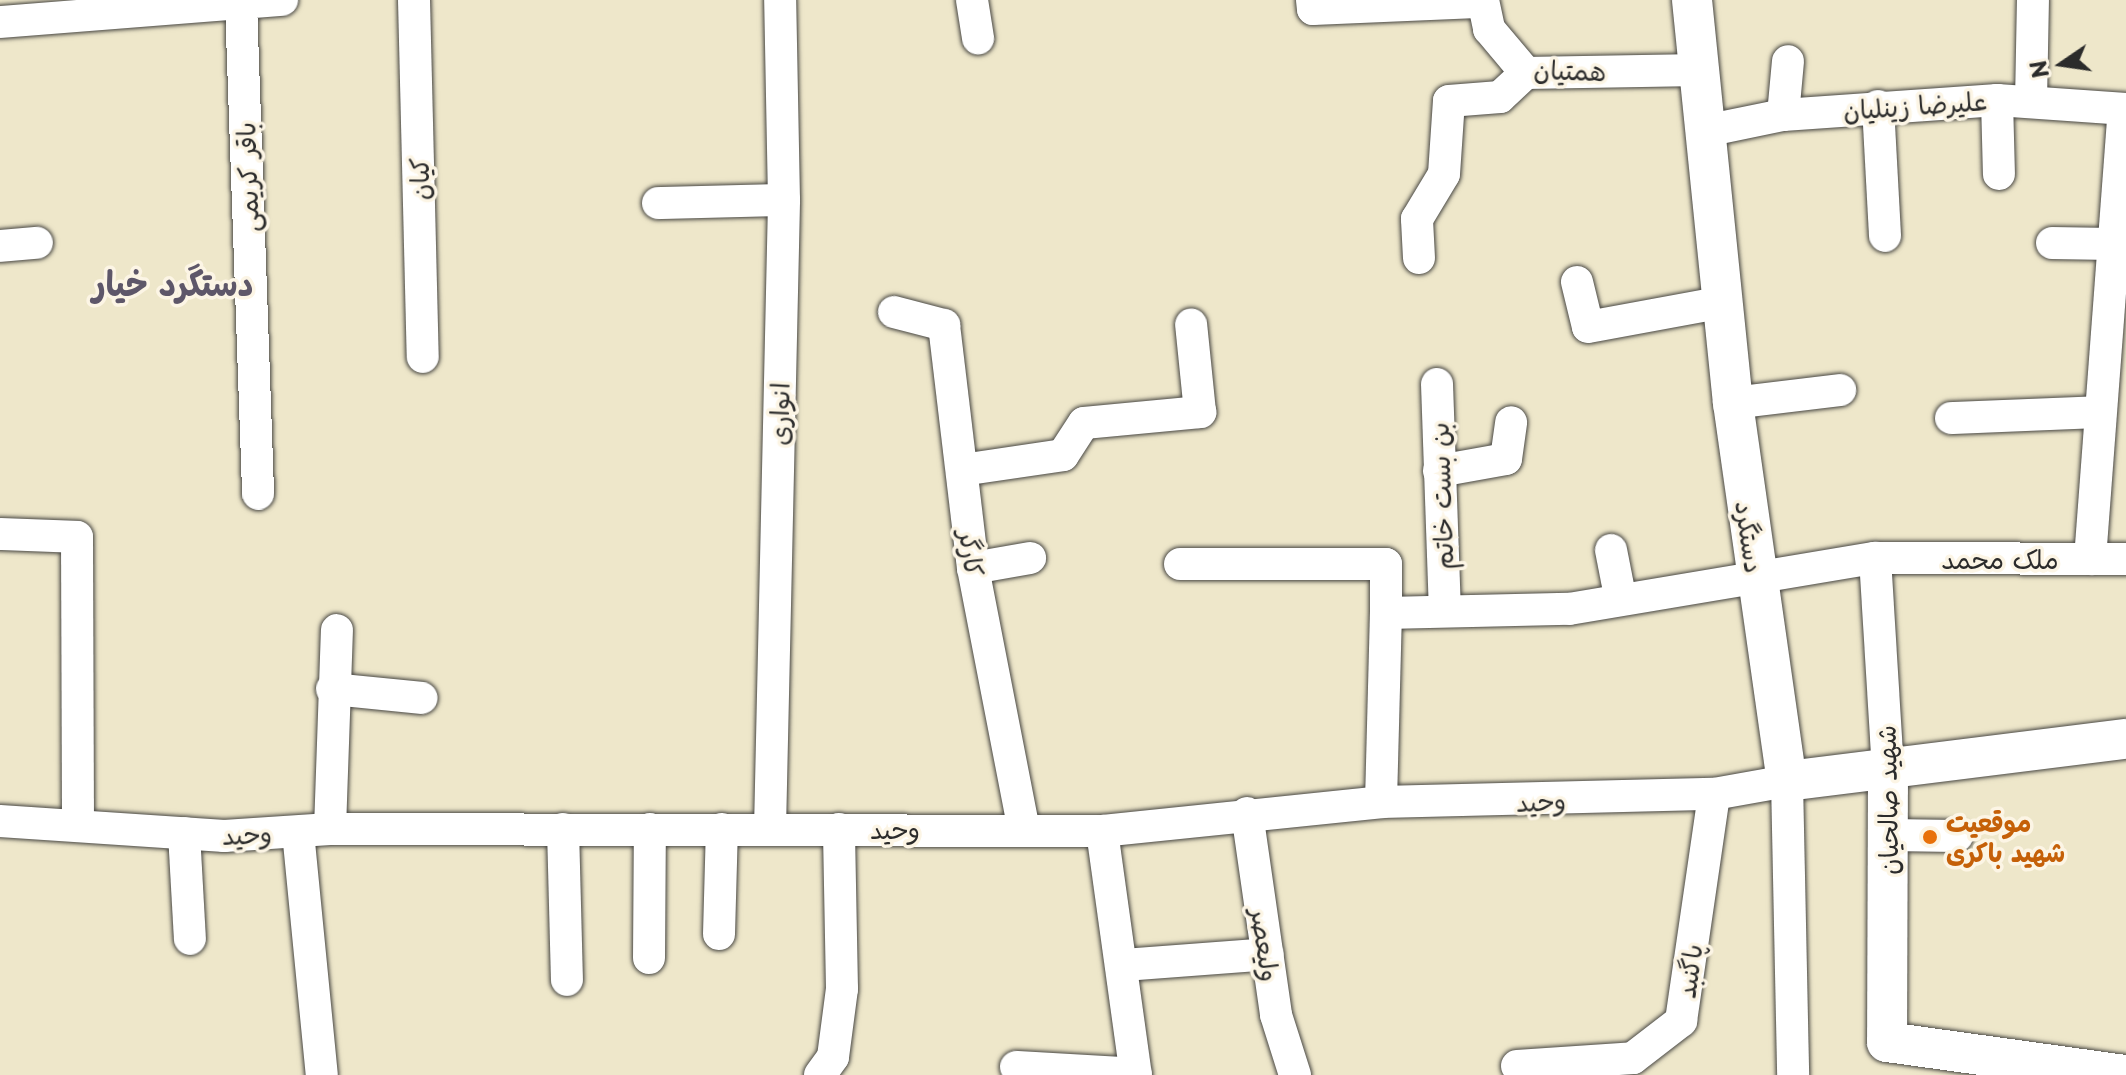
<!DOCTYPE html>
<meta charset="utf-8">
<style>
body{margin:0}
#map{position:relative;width:2126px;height:1075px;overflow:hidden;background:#eee7ca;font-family:"Playpen Sans","Playpen Sans Arabic",sans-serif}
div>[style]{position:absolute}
.roads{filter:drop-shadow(0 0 2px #484743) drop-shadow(0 0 2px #484743)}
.minor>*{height:32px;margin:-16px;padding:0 16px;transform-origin:16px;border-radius:16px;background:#fff}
.tertiary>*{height:40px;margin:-20px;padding:0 20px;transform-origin:20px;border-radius:20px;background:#fff}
.dots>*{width:22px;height:22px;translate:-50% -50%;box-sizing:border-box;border:4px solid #fcf5e5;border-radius:50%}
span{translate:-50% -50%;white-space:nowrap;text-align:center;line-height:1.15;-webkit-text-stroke:7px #fcf5e5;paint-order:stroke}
.street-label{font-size:26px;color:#2b2b2b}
.food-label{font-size:26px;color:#c56008;font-weight:700}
.left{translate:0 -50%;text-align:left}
.district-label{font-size:34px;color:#5e5769;font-weight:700}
.north{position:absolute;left:2022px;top:24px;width:80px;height:80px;-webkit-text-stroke:6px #fcf5e5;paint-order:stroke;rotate:257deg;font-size:22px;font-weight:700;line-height:32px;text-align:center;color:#2b2b2b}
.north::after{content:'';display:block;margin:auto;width:28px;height:36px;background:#2b2b2b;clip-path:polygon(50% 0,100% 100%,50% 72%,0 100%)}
</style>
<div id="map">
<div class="roads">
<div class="minor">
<i style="left:414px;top:0;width:357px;rotate:88.6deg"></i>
<i style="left:972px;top:0;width:39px;rotate:81deg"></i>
<i style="left:1312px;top:0;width:9px;rotate:84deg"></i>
<i style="left:1313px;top:9px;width:170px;rotate:-2.4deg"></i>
<i style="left:1483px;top:0;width:30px;rotate:78deg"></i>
<i style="left:1489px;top:29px;width:57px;rotate:49.9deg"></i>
<i style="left:1526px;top:73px;width:173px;rotate:-1deg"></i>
<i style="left:241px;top:4px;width:490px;rotate:88deg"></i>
<i style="left:0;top:22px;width:283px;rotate:-4.5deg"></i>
<i style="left:1997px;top:100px;width:74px;rotate:88.5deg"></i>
<i style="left:2031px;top:102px;width:102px;rotate:-88.9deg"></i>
<i style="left:1878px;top:106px;width:130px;rotate:86.9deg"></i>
<i style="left:1783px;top:115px;width:54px;rotate:-84.7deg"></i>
<i style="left:1705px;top:131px;width:80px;rotate:-11.6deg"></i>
<i style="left:1783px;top:115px;width:215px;rotate:-4deg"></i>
<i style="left:1997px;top:100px;width:129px;rotate:4deg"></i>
<i style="left:658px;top:203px;width:126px;rotate:-1.4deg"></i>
<i style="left:2052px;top:243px;width:60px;rotate:1deg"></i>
<i style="left:0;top:246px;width:37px;rotate:-5deg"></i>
<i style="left:1419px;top:258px;width:39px;rotate:-93deg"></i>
<i style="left:1417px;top:219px;width:52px;rotate:-59deg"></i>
<i style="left:1444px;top:174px;width:73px;rotate:-86.1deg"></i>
<i style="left:1449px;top:101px;width:51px;rotate:-4.5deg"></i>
<i style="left:1500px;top:97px;width:35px;rotate:-43deg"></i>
<i style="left:1577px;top:282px;width:46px;rotate:76.3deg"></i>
<i style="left:1588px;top:327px;width:138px;rotate:-10.4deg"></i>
<i style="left:894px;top:312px;width:52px;rotate:14.6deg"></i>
<i style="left:944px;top:325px;width:245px;rotate:83.2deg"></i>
<i style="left:973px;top:568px;width:267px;rotate:79deg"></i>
<i style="left:1437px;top:384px;width:225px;rotate:88deg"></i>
<i style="left:1733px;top:403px;width:108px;rotate:-6.9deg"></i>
<i style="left:1951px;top:418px;width:149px;rotate:-2.3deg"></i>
<i style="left:962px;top:470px;width:102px;rotate:-8.4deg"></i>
<i style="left:1063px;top:455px;width:38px;rotate:-57deg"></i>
<i style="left:1084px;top:423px;width:117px;rotate:-5.4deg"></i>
<i style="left:1200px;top:412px;width:88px;rotate:-95.8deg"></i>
<i style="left:1439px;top:471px;width:68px;rotate:-10.2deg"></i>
<i style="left:1506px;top:459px;width:37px;rotate:-82deg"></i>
<i style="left:0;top:534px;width:77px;rotate:2.2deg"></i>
<i style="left:77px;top:537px;width:286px;rotate:89.8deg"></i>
<i style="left:1611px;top:550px;width:47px;rotate:78.9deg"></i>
<i style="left:1875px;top:558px;width:210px;rotate:86.5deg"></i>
<i style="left:2090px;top:559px;width:451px;rotate:-85.7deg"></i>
<i style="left:1180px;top:564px;width:206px"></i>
<i style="left:1386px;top:564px;width:49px;rotate:90deg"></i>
<i style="left:973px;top:568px;width:58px;rotate:-10deg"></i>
<i style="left:332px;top:689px;width:90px;rotate:5.7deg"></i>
<i style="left:1381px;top:802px;width:189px;rotate:-88.5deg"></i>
<i style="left:1386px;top:613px;width:183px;rotate:-1.3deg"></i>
<i style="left:1569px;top:609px;width:310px;rotate:-9.5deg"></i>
<i style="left:1875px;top:558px;width:251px;rotate:0.2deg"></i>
<i style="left:1247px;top:813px;width:204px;rotate:81.8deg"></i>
<i style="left:1276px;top:1015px;width:63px;rotate:72.4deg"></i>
<i style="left:0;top:821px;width:225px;rotate:3.8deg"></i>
<i style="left:224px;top:836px;width:106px;rotate:-3.8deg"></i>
<i style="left:330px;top:829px;width:772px;rotate:0.15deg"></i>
<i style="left:1102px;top:831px;width:281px;rotate:-5.9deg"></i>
<i style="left:1381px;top:802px;width:333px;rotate:-1.4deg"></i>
<i style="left:1714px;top:794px;width:74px;rotate:-10.1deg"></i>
<i style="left:1787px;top:781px;width:294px;rotate:88.8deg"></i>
<i style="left:330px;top:829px;width:199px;rotate:-88deg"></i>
<i style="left:563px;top:829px;width:151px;rotate:88.5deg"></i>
<i style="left:770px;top:829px;width:629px;rotate:-88.72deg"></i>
<i style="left:784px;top:200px;width:200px;rotate:-91.1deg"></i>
<i style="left:1102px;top:831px;width:246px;rotate:82.1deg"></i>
<i style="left:298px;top:832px;width:244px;rotate:84.4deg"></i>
<i style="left:184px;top:833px;width:106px;rotate:86.8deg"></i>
<i style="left:1889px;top:835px;width:68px;rotate:0.8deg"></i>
<i style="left:719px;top:934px;width:105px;rotate:-88.4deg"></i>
<i style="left:649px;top:958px;width:129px;rotate:-89.6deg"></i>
<i style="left:1123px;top:965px;width:145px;rotate:-4.3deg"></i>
<i style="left:1517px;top:1066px;width:116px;rotate:-3.9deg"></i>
<i style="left:1633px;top:1058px;width:61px;rotate:-37.6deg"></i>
<i style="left:1681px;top:1021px;width:229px;rotate:-81.7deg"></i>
<i style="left:1016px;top:1067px;width:120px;rotate:3.3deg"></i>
<i style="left:820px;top:1075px;width:22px;rotate:-54deg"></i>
<i style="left:833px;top:1057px;width:69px;rotate:-82.5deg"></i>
<i style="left:842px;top:989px;width:160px;rotate:-91.1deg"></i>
</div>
<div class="tertiary">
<i style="left:1692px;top:0;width:405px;rotate:84.2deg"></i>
<i style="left:1733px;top:403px;width:382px;rotate:81.9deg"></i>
<i style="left:1787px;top:781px;width:342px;rotate:-7.1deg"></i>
<i style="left:1888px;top:768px;width:274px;rotate:90.2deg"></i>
<i style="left:1887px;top:1042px;width:241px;rotate:7.9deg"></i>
</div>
</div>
<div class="dots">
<i style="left:1930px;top:837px;background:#e8710a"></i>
</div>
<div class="street-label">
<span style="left:1570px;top:70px;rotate:2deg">همتیان</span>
<span style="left:1915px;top:105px;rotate:-4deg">علیرضا زینلیان</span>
<span style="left:247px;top:177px;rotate:-92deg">باقر کریمی</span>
<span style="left:419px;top:179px;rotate:-91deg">کیان</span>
<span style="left:779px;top:414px;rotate:-89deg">انواری</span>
<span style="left:1441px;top:496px;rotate:-92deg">بن بست خاتم</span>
<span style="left:1750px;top:537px;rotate:82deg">دستگرد</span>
<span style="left:972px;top:553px;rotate:82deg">کارگر</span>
<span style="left:2000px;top:559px">ملک محمد</span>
<span style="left:1887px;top:800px;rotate:-91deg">شهید صالحیان</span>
<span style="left:1541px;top:801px;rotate:-2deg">وحید</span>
<span style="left:895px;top:829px">وحید</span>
<span style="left:247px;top:834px;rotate:-2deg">وحید</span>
<span style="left:1266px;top:945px;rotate:82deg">ولیعصر</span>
<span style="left:1689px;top:971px;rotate:-82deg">پاگنبد</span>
</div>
<div class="food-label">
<span class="left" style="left:1946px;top:837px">موقعیت<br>شهید باکری</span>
</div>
<div class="district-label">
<span style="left:173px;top:283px">دستگرد خیار</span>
</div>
<div class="north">N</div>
</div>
